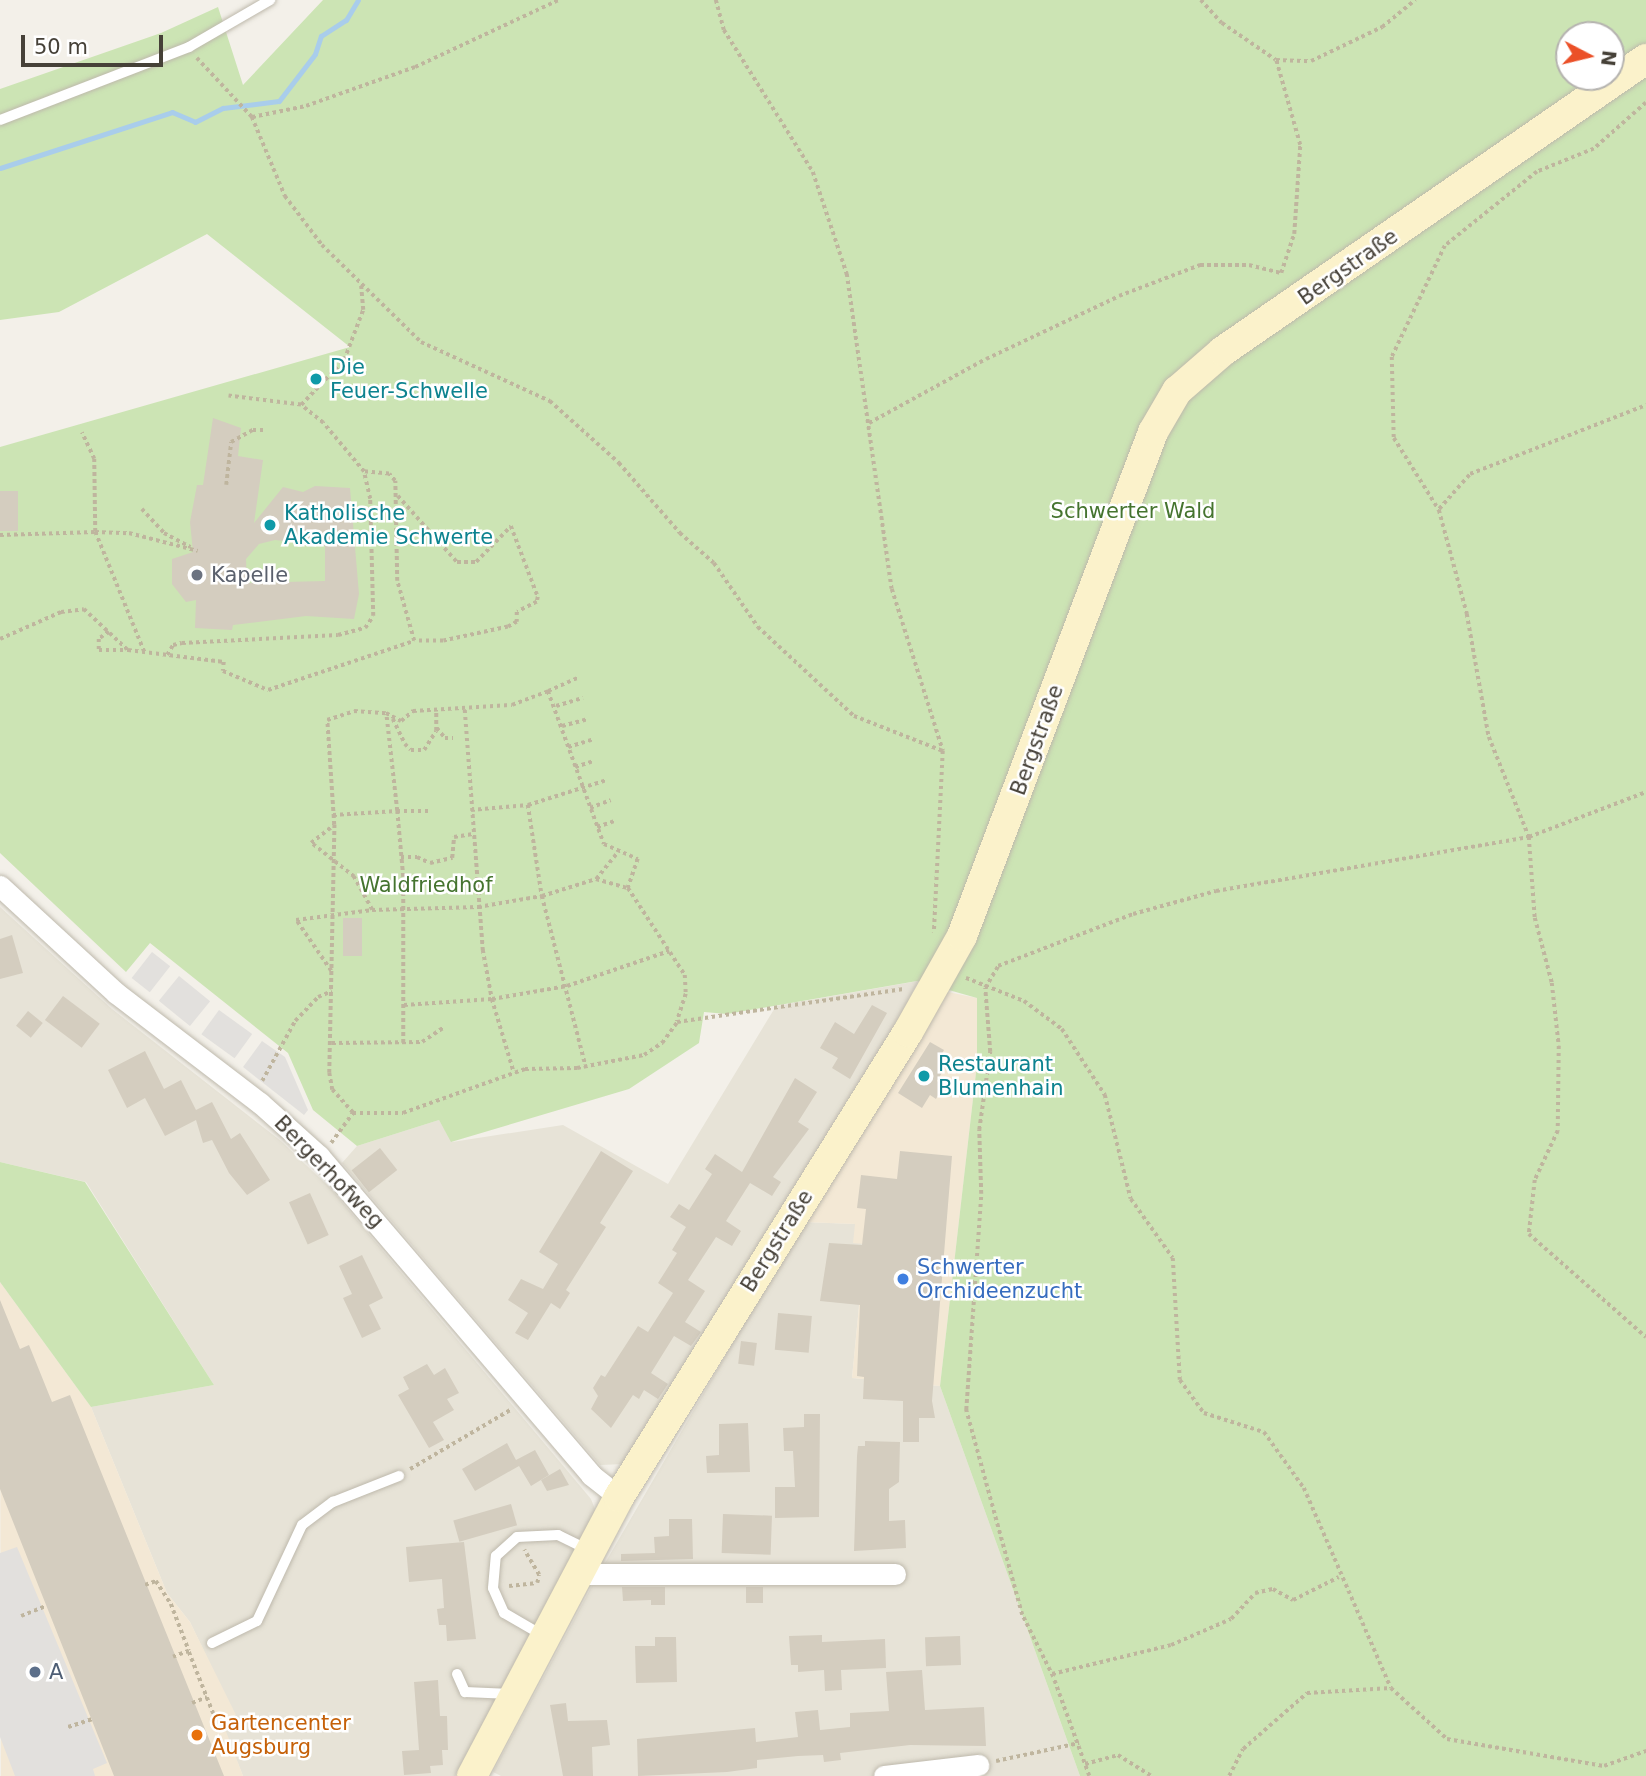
<!DOCTYPE html>
<meta charset="utf-8">
<style>
body{margin:0}
#map{position:relative;width:1646px;height:1776px;overflow:hidden;background:#f3f0e9;font-family:"DejaVu Sans",sans-serif}
div>[style]{position:absolute}
.residential>*{inset:0;background:#e7e3d7}
.commercial>*{inset:0;background:#f3e8d5}
.green>*{inset:0;background:#cce4b4}
.parking>*{inset:0;background:#e2e0dd;transform-origin:0 0}
.stream>*{height:5px;margin:-2.5px;padding:0 2.5px;transform-origin:2.5px;border-radius:2.5px;background:#a9cdeb}
.building>*{inset:0;background:#d4cdbf;transform-origin:0 0}
.path>*{height:3.5px;margin-top:-1.75px;transform-origin:0;background:repeating-linear-gradient(90deg,#bfb59e 0 3.5px,transparent 0 7px)}
.roads{filter:drop-shadow(0 0 2px #beb9ac) drop-shadow(0 0 2px #beb9ac)}
.lane>*{height:10px;margin:-5px;padding:0 5px;transform-origin:5px;border-radius:5px;background:#fff}
.street>*{height:21px;margin:-10.5px;padding:0 10.5px;transform-origin:10.5px;border-radius:10.5px;background:#fff}
.secondary>*{height:30px;margin:-15px;padding:0 15px;transform-origin:15px;border-radius:15px;background:#fbf2cb}
.dots>*{width:19px;height:19px;translate:-50% -50%;box-sizing:border-box;border:4px solid #fff;border-radius:50%}
span{translate:-50% -50%;white-space:nowrap;text-align:center;line-height:1.15;-webkit-text-stroke:5px #fff;paint-order:stroke}
.street-label{font-size:21px;color:#464138}
.culture-label{font-size:21px;color:#0d838f}
.left{translate:0 -50%;text-align:left}
.park-label{font-size:21px;color:#45742f}
.worship-label{font-size:21px;color:#5b616d}
.shop-label{font-size:21px;color:#366cbe}
.service-label{font-size:21px;color:#4e5e75}
.food-label{font-size:21px;color:#c56008}
.north{position:absolute;left:1555px;top:21px;width:70px;height:70px;box-sizing:border-box;background:#fff;border:2px solid #b5b3af;border-radius:50%;rotate:97deg;font-size:19px;font-weight:700;line-height:28px;text-align:center;color:#464138}
.north::after{content:'';display:block;margin:auto;width:24px;height:32px;background:#eb5028;clip-path:polygon(50% 0,100% 100%,50% 72%,0 100%)}
.scale{position:absolute;left:21px;top:35px;width:142px;height:32px;box-sizing:border-box;border:4px solid #464138;border-top:0;padding-left:9px;font-size:21px;line-height:24px;white-space:nowrap;color:#464138;-webkit-text-stroke:5px #fff;paint-order:stroke}
</style>
<div id="map">
<div class="residential">
<i style="clip-path:polygon(0 907px,112px 1009px,281px 1141px,331px 1189px,591px 1499px,596px 1512px,455px 1776px,243px 1776px,221px 1721px,235px 1716px,190px 1622px,167px 1593px,91px 1407px,214px 1385px,86px 1182px,0 1162px)"></i>
<i style="clip-path:polygon(918px 981px,899px 1019px,624px 1464px,600px 1465px,342px 1163px,357px 1146px,439px 1120px,452px 1142px,563px 1125px,668px 1184px,776px 1006px)"></i>
<i style="clip-path:polygon(803px 1222px,855px 1224px,865px 1244px,852px 1378px,940px 1386px,1080px 1776px,501px 1776px,493px 1772px,594px 1582px)"></i>
</div>
<div class="commercial">
<i style="clip-path:polygon(943px 991px,977px 998px,977px 1064px,940px 1386px,852px 1378px,865px 1244px,853px 1243px,855px 1224px,803px 1222px)"></i>
<i style="clip-path:polygon(0 1282px,91px 1407px,167px 1593px,190px 1622px,236px 1715px,222px 1721px,243px 1776px,1px 1776px)"></i>
</div>
<div class="green">
<i style="clip-path:polygon(evenodd,323px 0,1646px 0,1646px 1776px,1080px 1776px,940px 1386px,977px 1064px,977px 998px,917px 981px,727px 1014px,704px 1012px,699px 1043px,629px 1089px,451px 1142px,439px 1120px,357px 1146px,313px 1110px,288px 1053px,150px 943px,126px 972px,0 853px,0 447px,350px 347px,207px 234px,59px 312px,0 320px,0 89px,161px 33px,218px 7px,243px 85px,323px 0,1569px 35px,1611px 35px,1611px 77px,1569px 77px,1569px 35px)"></i>
<i style="clip-path:polygon(0 1162px,85px 1182px,214px 1385px,91px 1407px,0 1282px)"></i>
</div>
<div class="parking">
<i style="left:152px;top:952px;width:23px;height:33px;rotate:38deg"></i>
<i style="left:179px;top:976px;width:40px;height:32px;rotate:39deg"></i>
<i style="left:219px;top:1010px;width:41px;height:30px;rotate:36deg"></i>
<i style="clip-path:polygon(262px 1041px,285px 1057px,308px 1110px,304px 1115px,243px 1067px)"></i>
<i style="clip-path:polygon(17px 1547px,107px 1763px,93px 1769px,95px 1776px,15px 1776px,0 1737px,0 1553px)"></i>
</div>
<div class="stream">
<i style="left:0;top:168px;width:181px;rotate:-18deg"></i>
<i style="left:172px;top:112px;width:25px;rotate:23deg"></i>
<i style="left:195px;top:122px;width:31px;rotate:-27deg"></i>
<i style="left:223px;top:108px;width:56px;rotate:-7.1deg"></i>
<i style="left:279px;top:101px;width:59px;rotate:-52.5deg"></i>
<i style="left:315px;top:54px;width:19px;rotate:-72deg"></i>
<i style="left:321px;top:36px;width:30px;rotate:-33deg"></i>
<i style="left:346px;top:20px;width:23px;rotate:-59deg"></i>
</div>
<div class="building">
<i style="clip-path:polygon(evenodd,213px 418px,241px 428px,238px 456px,263px 460px,254px 523px,283px 487px,303px 492px,315px 486px,350px 488px,359px 594px,354px 619px,306px 616px,233px 625px,232px 630px,195px 628px,196px 600px,186px 602px,172px 584px,172px 559px,193px 552px,190px 522px,197px 485px,203px 485px,213px 418px,275px 540px,325px 546px,325px 581px,247px 583px,246px 559px,259px 544px,275px 540px)"></i>
<i style="left:0;top:491px;width:18px;height:40px"></i>
<i style="left:343px;top:918px;width:19px;height:38px"></i>
<i style="clip-path:polygon(12px 935px,23px 973px,0 979px,0 939px)"></i>
<i style="left:63px;top:996px;width:46px;height:30px;rotate:37deg"></i>
<i style="clip-path:polygon(872px 1005px,887px 1013px,850px 1079px,832px 1068px,838px 1058px,820px 1048px,835px 1022px,854px 1034px)"></i>
<i style="left:28px;top:1011px;width:19px;height:19px;rotate:39deg"></i>
<i style="clip-path:polygon(930px 1042px,944px 1050px,938px 1061px,946px 1066px,937px 1081px,943px 1085px,936px 1099px,930px 1095px,922px 1108px,898px 1093px)"></i>
<i style="clip-path:polygon(145px 1051px,164px 1089px,181px 1080px,196px 1110px,212px 1102px,231px 1139px,240px 1133px,270px 1180px,247px 1195px,229px 1173px,212px 1140px,203px 1143px,196px 1120px,165px 1136px,145px 1098px,127px 1108px,108px 1070px)"></i>
<i style="clip-path:polygon(795px 1078px,817px 1092px,798px 1122px,809px 1129px,773px 1177px,781px 1182px,772px 1196px,750px 1183px,726px 1221px,741px 1231px,732px 1246px,716px 1237px,688px 1280px,705px 1291px,685px 1322px,701px 1332px,691px 1346px,674px 1336px,651px 1373px,668px 1384px,658px 1399px,644px 1390px,639px 1399px,633px 1395px,611px 1428px,591px 1409px,598px 1396px,593px 1388px,601px 1375px,605px 1377px,638px 1326px,648px 1332px,673px 1293px,658px 1283px,677px 1253px,672px 1250px,686px 1227px,670px 1217px,679px 1204px,689px 1210px,712px 1174px,705px 1169px,715px 1154px,742px 1172px)"></i>
<i style="left:380px;top:1148px;width:28px;height:36px;rotate:52deg"></i>
<i style="clip-path:polygon(601px 1151px,633px 1171px,600px 1223px,606px 1227px,566px 1290px,570px 1293px,560px 1309px,551px 1303px,528px 1340px,515px 1333px,528px 1313px,508px 1300px,521px 1279px,543px 1289px,558px 1264px,539px 1252px)"></i>
<i style="clip-path:polygon(900px 1151px,952px 1156px,932px 1401px,935px 1418px,919px 1418px,919px 1442px,903px 1442px,903px 1401px,863px 1399px,864px 1377px,857px 1376px,860px 1305px,820px 1301px,829px 1243px,862px 1245px,866px 1209px,857px 1208px,861px 1175px,897px 1179px)"></i>
<i style="left:310px;top:1193px;width:46px;height:23px;rotate:66deg"></i>
<i style="clip-path:polygon(362px 1255px,383px 1298px,369px 1305px,381px 1329px,362px 1338px,343px 1298px,352px 1294px,339px 1266px)"></i>
<i style="clip-path:polygon(0 1300px,20px 1349px,29px 1345px,52px 1402px,70px 1395px,224px 1776px,114px 1776px,0 1489px)"></i>
<i style="left:778px;top:1313px;width:34px;height:37px;rotate:5deg"></i>
<i style="left:741px;top:1341px;width:16px;height:23px;rotate:7deg"></i>
<i style="clip-path:polygon(427px 1364px,434px 1375px,445px 1368px,459px 1393px,447px 1399px,454px 1410px,433px 1422px,444px 1440px,429px 1448px,398px 1395px,409px 1389px,403px 1377px)"></i>
<i style="clip-path:polygon(804px 1414px,820px 1414px,819px 1517px,775px 1518px,775px 1487px,795px 1487px,793px 1451px,784px 1451px,783px 1428px,804px 1427px)"></i>
<i style="clip-path:polygon(748px 1423px,750px 1472px,707px 1473px,706px 1456px,719px 1455px,719px 1424px)"></i>
<i style="clip-path:polygon(865px 1441px,900px 1442px,899px 1482px,889px 1489px,889px 1521px,905px 1520px,906px 1548px,854px 1551px,857px 1456px,858px 1446px,865px 1446px)"></i>
<i style="clip-path:polygon(507px 1443px,516px 1460px,535px 1450px,549px 1475px,531px 1486px,519px 1466px,475px 1491px,462px 1469px)"></i>
<i style="clip-path:polygon(560px 1469px,569px 1485px,547px 1491px,541px 1480px)"></i>
<i style="left:511px;top:1504px;width:22px;height:60px;rotate:74deg"></i>
<i style="left:723px;top:1514px;width:49px;height:39px;rotate:2deg"></i>
<i style="clip-path:polygon(669px 1519px,692px 1519px,693px 1559px,621px 1561px,621px 1554px,655px 1553px,654px 1537px,669px 1536px)"></i>
<i style="clip-path:polygon(464px 1542px,476px 1639px,447px 1641px,446px 1625px,439px 1625px,437px 1609px,444px 1608px,442px 1579px,409px 1582px,406px 1547px)"></i>
<i style="clip-path:polygon(622px 1587px,665px 1587px,665px 1605px,651px 1605px,651px 1600px,623px 1601px)"></i>
<i style="left:746px;top:1587px;width:17px;height:16px"></i>
<i style="clip-path:polygon(822px 1635px,822px 1642px,885px 1639px,886px 1668px,841px 1670px,842px 1690px,825px 1691px,824px 1670px,798px 1672px,798px 1665px,791px 1665px,789px 1636px)"></i>
<i style="left:960px;top:1636px;width:29px;height:35px;rotate:88deg"></i>
<i style="clip-path:polygon(655px 1637px,676px 1637px,677px 1682px,636px 1683px,635px 1646px,655px 1646px)"></i>
<i style="clip-path:polygon(922px 1670px,925px 1710px,984px 1707px,986px 1746px,910px 1745px,840px 1753px,841px 1760px,824px 1762px,823px 1755px,798px 1756px,757px 1760px,757px 1768px,727px 1772px,638px 1776px,637px 1739px,755px 1728px,756px 1742px,798px 1737px,795px 1712px,818px 1710px,820px 1730px,850px 1727px,850px 1713px,889px 1711px,886px 1672px)"></i>
<i style="clip-path:polygon(438px 1680px,440px 1716px,447px 1716px,448px 1750px,442px 1750px,443px 1765px,430px 1766px,431px 1773px,404px 1775px,402px 1751px,419px 1750px,414px 1682px)"></i>
<i style="clip-path:polygon(566px 1703px,568px 1721px,607px 1720px,610px 1745px,592px 1747px,593px 1776px,563px 1776px,550px 1705px)"></i>
</div>
<div class="path">
<i style="left:716px;top:0;width:31px;rotate:75deg"></i>
<i style="left:724px;top:30px;width:168px;rotate:57.9deg"></i>
<i style="left:813px;top:172px;width:108px;rotate:71.6deg"></i>
<i style="left:847px;top:274px;width:318px;rotate:81.9deg"></i>
<i style="left:892px;top:589px;width:170px;rotate:72.5deg"></i>
<i style="left:943px;top:751px;width:182px;rotate:92.8deg"></i>
<i style="left:1201px;top:0;width:31px;rotate:48deg"></i>
<i style="left:1222px;top:23px;width:65px;rotate:34.4deg"></i>
<i style="left:1276px;top:60px;width:35px;rotate:2deg"></i>
<i style="left:1311px;top:61px;width:79px;rotate:-25.6deg"></i>
<i style="left:1382px;top:27px;width:43px;rotate:-39.3deg"></i>
<i style="left:197px;top:58px;width:81px;rotate:47deg"></i>
<i style="left:252px;top:117px;width:86px;rotate:67.3deg"></i>
<i style="left:285px;top:196px;width:61px;rotate:52.9deg"></i>
<i style="left:322px;top:245px;width:139px;rotate:44.4deg"></i>
<i style="left:421px;top:342px;width:142px;rotate:24.6deg"></i>
<i style="left:550px;top:401px;width:93px;rotate:41.9deg"></i>
<i style="left:619px;top:463px;width:93px;rotate:48.9deg"></i>
<i style="left:680px;top:533px;width:45px;rotate:41.4deg"></i>
<i style="left:714px;top:563px;width:78px;rotate:55.5deg"></i>
<i style="left:758px;top:627px;width:131px;rotate:42.8deg"></i>
<i style="left:854px;top:716px;width:96px;rotate:21.5deg"></i>
<i style="left:1646px;top:103px;width:69px;rotate:138.5deg"></i>
<i style="left:1594px;top:149px;width:61px;rotate:158deg"></i>
<i style="left:1537px;top:172px;width:118px;rotate:141.2deg"></i>
<i style="left:1445px;top:246px;width:123px;rotate:115.5deg"></i>
<i style="left:1392px;top:357px;width:81px;rotate:88.6deg"></i>
<i style="left:1394px;top:438px;width:85px;rotate:58deg"></i>
<i style="left:1439px;top:510px;width:108px;rotate:74.9deg"></i>
<i style="left:1467px;top:614px;width:125px;rotate:79.9deg"></i>
<i style="left:1489px;top:737px;width:108px;rotate:68.2deg"></i>
<i style="left:1529px;top:837px;width:81px;rotate:85.8deg"></i>
<i style="left:1535px;top:918px;width:67px;rotate:75.3deg"></i>
<i style="left:1552px;top:983px;width:63px;rotate:83.7deg"></i>
<i style="left:1559px;top:1046px;width:85px;rotate:90.7deg"></i>
<i style="left:1558px;top:1131px;width:54px;rotate:115.1deg"></i>
<i style="left:1535px;top:1180px;width:54px;rotate:96.3deg"></i>
<i style="left:1529px;top:1234px;width:156px;rotate:41.4deg"></i>
<i style="left:252px;top:117px;width:55px;rotate:-11.5deg"></i>
<i style="left:306px;top:106px;width:116px;rotate:-19.7deg"></i>
<i style="left:415px;top:67px;width:159px;rotate:-25deg"></i>
<i style="left:301px;top:405px;width:62px;rotate:-46.3deg"></i>
<i style="left:344px;top:360px;width:53px;rotate:-69.2deg"></i>
<i style="left:363px;top:310px;width:24px;rotate:-95deg"></i>
<i style="left:869px;top:423px;width:133px;rotate:-28.7deg"></i>
<i style="left:986px;top:359px;width:147px;rotate:-25.3deg"></i>
<i style="left:1119px;top:296px;width:87px;rotate:-20.9deg"></i>
<i style="left:1200px;top:265px;width:49px"></i>
<i style="left:1249px;top:265px;width:33px;rotate:14deg"></i>
<i style="left:1281px;top:273px;width:41px;rotate:-71.6deg"></i>
<i style="left:1294px;top:234px;width:89px;rotate:-86.1deg"></i>
<i style="left:1300px;top:145px;width:88px;rotate:-105.8deg"></i>
<i style="left:226px;top:485px;width:43px;rotate:-83.4deg"></i>
<i style="left:231px;top:442px;width:25px;rotate:-29deg"></i>
<i style="left:253px;top:430px;width:10px"></i>
<i style="left:398px;top:496px;width:89px;rotate:48.2deg"></i>
<i style="left:457px;top:562px;width:19px"></i>
<i style="left:476px;top:562px;width:50px;rotate:-45.8deg"></i>
<i style="left:511px;top:526px;width:76px;rotate:69.2deg"></i>
<i style="left:538px;top:597px;width:5px;rotate:101deg"></i>
<i style="left:537px;top:602px;width:22px;rotate:153deg"></i>
<i style="left:517px;top:612px;width:10px;rotate:90deg"></i>
<i style="left:517px;top:622px;width:10px;rotate:151deg"></i>
<i style="left:508px;top:627px;width:66px;rotate:167.8deg"></i>
<i style="left:443px;top:641px;width:28px;rotate:180deg"></i>
<i style="left:142px;top:509px;width:33px;rotate:47deg"></i>
<i style="left:164px;top:533px;width:30px;rotate:28deg"></i>
<i style="left:1439px;top:509px;width:47px;rotate:-48.5deg"></i>
<i style="left:1470px;top:474px;width:189px;rotate:-21.4deg"></i>
<i style="left:0;top:535px;width:95px;rotate:-1.8deg"></i>
<i style="left:95px;top:532px;width:73px;rotate:-90.8deg"></i>
<i style="left:94px;top:459px;width:29px;rotate:-115deg"></i>
<i style="left:109px;top:632px;width:12px;rotate:145deg"></i>
<i style="left:99px;top:639px;width:11px;rotate:90deg"></i>
<i style="left:99px;top:650px;width:29px"></i>
<i style="left:0;top:639px;width:67px;rotate:-23.9deg"></i>
<i style="left:61px;top:612px;width:23px;rotate:-7deg"></i>
<i style="left:84px;top:609px;width:60px;rotate:43deg"></i>
<i style="left:128px;top:650px;width:97px;rotate:7.1deg"></i>
<i style="left:224px;top:662px;width:9px;rotate:96deg"></i>
<i style="left:223px;top:671px;width:49px;rotate:22.9deg"></i>
<i style="left:268px;top:690px;width:154px;rotate:-18.6deg"></i>
<i style="left:414px;top:641px;width:62px;rotate:-105.8deg"></i>
<i style="left:397px;top:581px;width:100px;rotate:-91.1deg"></i>
<i style="left:395px;top:481px;width:9px;rotate:-131deg"></i>
<i style="left:389px;top:474px;width:25px;rotate:-175deg"></i>
<i style="left:144px;top:652px;width:130px;rotate:-112.2deg"></i>
<i style="left:95px;top:532px;width:34px;rotate:2deg"></i>
<i style="left:129px;top:533px;width:71px;rotate:14.6deg"></i>
<i style="left:167px;top:655px;width:12px;rotate:-59deg"></i>
<i style="left:173px;top:645px;width:9px;rotate:-13deg"></i>
<i style="left:182px;top:643px;width:156px;rotate:-2.9deg"></i>
<i style="left:338px;top:635px;width:28px;rotate:-15deg"></i>
<i style="left:365px;top:628px;width:14px;rotate:-56deg"></i>
<i style="left:373px;top:616px;width:117px;rotate:-91.5deg"></i>
<i style="left:370px;top:499px;width:28px;rotate:-103deg"></i>
<i style="left:364px;top:472px;width:64px;rotate:-129.9deg"></i>
<i style="left:323px;top:423px;width:28px;rotate:-141deg"></i>
<i style="left:301px;top:405px;width:73px;rotate:-172.9deg"></i>
<i style="left:548px;top:691px;width:32px;rotate:-24deg"></i>
<i style="left:556px;top:706px;width:28px;rotate:-17deg"></i>
<i style="left:465px;top:710px;width:241px;rotate:85.7deg"></i>
<i style="left:483px;top:950px;width:50px;rotate:79.6deg"></i>
<i style="left:492px;top:999px;width:77px;rotate:73.4deg"></i>
<i style="left:393px;top:719px;width:28px;rotate:64deg"></i>
<i style="left:405px;top:744px;width:8px;rotate:45deg"></i>
<i style="left:411px;top:750px;width:13px"></i>
<i style="left:424px;top:750px;width:22px;rotate:-58deg"></i>
<i style="left:436px;top:731px;width:20px;rotate:-90deg"></i>
<i style="left:562px;top:726px;width:27px;rotate:-15deg"></i>
<i style="left:437px;top:728px;width:13px;rotate:51deg"></i>
<i style="left:445px;top:738px;width:8px"></i>
<i style="left:568px;top:747px;width:27px;rotate:-17deg"></i>
<i style="left:575px;top:767px;width:20px;rotate:-18deg"></i>
<i style="left:528px;top:805px;width:83px;rotate:-17.6deg"></i>
<i style="left:590px;top:808px;width:22px;rotate:-21deg"></i>
<i style="left:471px;top:810px;width:57px;rotate:-5deg"></i>
<i style="left:528px;top:805px;width:92px;rotate:81.3deg"></i>
<i style="left:542px;top:896px;width:177px;rotate:75.6deg"></i>
<i style="left:333px;top:815px;width:64px;rotate:-3.6deg"></i>
<i style="left:397px;top:811px;width:99px;rotate:-96.4deg"></i>
<i style="left:597px;top:827px;width:18px;rotate:-19deg"></i>
<i style="left:401px;top:857px;width:16px"></i>
<i style="left:417px;top:857px;width:14px;rotate:25deg"></i>
<i style="left:430px;top:863px;width:23px;rotate:-13deg"></i>
<i style="left:452px;top:858px;width:21px;rotate:-85deg"></i>
<i style="left:454px;top:837px;width:19px;rotate:-9deg"></i>
<i style="left:596px;top:879px;width:33px;rotate:16deg"></i>
<i style="left:372px;top:910px;width:106px;rotate:-1.6deg"></i>
<i style="left:478px;top:907px;width:65px;rotate:-9.8deg"></i>
<i style="left:542px;top:896px;width:57px;rotate:-17.5deg"></i>
<i style="left:596px;top:879px;width:36px;rotate:-51deg"></i>
<i style="left:331px;top:971px;width:62px;rotate:-124.5deg"></i>
<i style="left:296px;top:920px;width:77px;rotate:-7.5deg"></i>
<i style="left:372px;top:910px;width:38px;rotate:-119deg"></i>
<i style="left:354px;top:877px;width:55px;rotate:-141.7deg"></i>
<i style="left:311px;top:843px;width:29px;rotate:-38deg"></i>
<i style="left:966px;top:978px;width:62px;rotate:21.6deg"></i>
<i style="left:1024px;top:1001px;width:47px;rotate:36.4deg"></i>
<i style="left:1062px;top:1029px;width:79px;rotate:56.9deg"></i>
<i style="left:1105px;top:1095px;width:107px;rotate:76deg"></i>
<i style="left:1131px;top:1199px;width:72px;rotate:54.6deg"></i>
<i style="left:1173px;top:1258px;width:122px;rotate:86.7deg"></i>
<i style="left:1180px;top:1380px;width:41px;rotate:54deg"></i>
<i style="left:1204px;top:1413px;width:63px;rotate:17.6deg"></i>
<i style="left:1264px;top:1432px;width:69px;rotate:54.5deg"></i>
<i style="left:1304px;top:1488px;width:218px;rotate:66.5deg"></i>
<i style="left:1391px;top:1688px;width:76px;rotate:42.3deg"></i>
<i style="left:1447px;top:1739px;width:159px;rotate:9.8deg"></i>
<i style="left:1604px;top:1766px;width:45px;rotate:-19.7deg"></i>
<i style="left:404px;top:1005px;width:88px;rotate:-3.9deg"></i>
<i style="left:492px;top:999px;width:76px;rotate:-9.8deg"></i>
<i style="left:567px;top:986px;width:108px;rotate:-18.9deg"></i>
<i style="left:332px;top:1043px;width:90px;rotate:-0.6deg"></i>
<i style="left:422px;top:1042px;width:25px;rotate:-34deg"></i>
<i style="left:403px;top:1043px;width:166px;rotate:-90deg"></i>
<i style="left:403px;top:877px;width:66px;rotate:-95.2deg"></i>
<i style="left:397px;top:811px;width:32px"></i>
<i style="left:262px;top:1081px;width:68px;rotate:-61.2deg"></i>
<i style="left:295px;top:1021px;width:33px;rotate:-46deg"></i>
<i style="left:318px;top:997px;width:15px;rotate:-23deg"></i>
<i style="left:353px;top:1113px;width:31px;rotate:-132deg"></i>
<i style="left:332px;top:1090px;width:17px;rotate:-100deg"></i>
<i style="left:329px;top:1073px;width:248px;rotate:-88.8deg"></i>
<i style="left:334px;top:825px;width:105px;rotate:-93.8deg"></i>
<i style="left:327px;top:720px;width:28px;rotate:-18deg"></i>
<i style="left:354px;top:711px;width:32px;rotate:4deg"></i>
<i style="left:386px;top:713px;width:17px;rotate:28deg"></i>
<i style="left:401px;top:721px;width:16px;rotate:-40deg"></i>
<i style="left:413px;top:711px;width:99px;rotate:-3.5deg"></i>
<i style="left:512px;top:705px;width:39px;rotate:-21deg"></i>
<i style="left:548px;top:691px;width:163px;rotate:69.9deg"></i>
<i style="left:604px;top:844px;width:37px;rotate:24deg"></i>
<i style="left:638px;top:859px;width:31px;rotate:109deg"></i>
<i style="left:628px;top:888px;width:104px;rotate:56.8deg"></i>
<i style="left:685px;top:975px;width:19px;rotate:87deg"></i>
<i style="left:686px;top:994px;width:29px;rotate:108deg"></i>
<i style="left:331px;top:1143px;width:37px;rotate:-54deg"></i>
<i style="left:353px;top:1113px;width:50px"></i>
<i style="left:403px;top:1113px;width:130px;rotate:-19.8deg"></i>
<i style="left:525px;top:1069px;width:52px;rotate:-1.1deg"></i>
<i style="left:577px;top:1068px;width:68px;rotate:-11deg"></i>
<i style="left:644px;top:1055px;width:22px;rotate:-34deg"></i>
<i style="left:662px;top:1043px;width:26px;rotate:-54deg"></i>
<i style="left:677px;top:1022px;width:229px;rotate:-8.3deg"></i>
<i style="left:410px;top:1469px;width:118px;rotate:-30.5deg"></i>
<i style="left:145px;top:1585px;width:12px;rotate:-20deg"></i>
<i style="left:156px;top:1581px;width:27px;rotate:57deg"></i>
<i style="left:171px;top:1604px;width:50px;rotate:69deg"></i>
<i style="left:189px;top:1651px;width:17px;rotate:159deg"></i>
<i style="left:509px;top:1586px;width:28px;rotate:-6deg"></i>
<i style="left:537px;top:1583px;width:8px;rotate:-76deg"></i>
<i style="left:539px;top:1575px;width:29px;rotate:-121deg"></i>
<i style="left:21px;top:1616px;width:27px;rotate:-22deg"></i>
<i style="left:189px;top:1652px;width:68px;rotate:68.4deg"></i>
<i style="left:1052px;top:1674px;width:122px;rotate:-13.7deg"></i>
<i style="left:1171px;top:1645px;width:65px;rotate:-23.4deg"></i>
<i style="left:1231px;top:1619px;width:35px;rotate:-47deg"></i>
<i style="left:1255px;top:1593px;width:18px;rotate:-13deg"></i>
<i style="left:1273px;top:1589px;width:23px;rotate:29deg"></i>
<i style="left:1293px;top:1600px;width:51px;rotate:-26.6deg"></i>
<i style="left:192px;top:1703px;width:16px;rotate:-22deg"></i>
<i style="left:68px;top:1727px;width:25px;rotate:-18deg"></i>
<i style="left:996px;top:1761px;width:85px;rotate:-12.2deg"></i>
<i style="left:1085px;top:1764px;width:34px;rotate:-15deg"></i>
<i style="left:1118px;top:1755px;width:39px;rotate:32deg"></i>
<i style="left:1089px;top:1776px;width:105px;rotate:-110deg"></i>
<i style="left:1053px;top:1677px;width:69px;rotate:-116.6deg"></i>
<i style="left:1022px;top:1615px;width:213px;rotate:-105.3deg"></i>
<i style="left:966px;top:1410px;width:217px;rotate:-86deg"></i>
<i style="left:981px;top:1194px;width:64px;rotate:-91.8deg"></i>
<i style="left:979px;top:1130px;width:79px;rotate:-82deg"></i>
<i style="left:990px;top:1052px;width:64px;rotate:-94.5deg"></i>
<i style="left:985px;top:988px;width:26px;rotate:-59deg"></i>
<i style="left:998px;top:966px;width:145px;rotate:-21.1deg"></i>
<i style="left:1133px;top:914px;width:86px;rotate:-15.5deg"></i>
<i style="left:1216px;top:891px;width:318px;rotate:-9.8deg"></i>
<i style="left:1529px;top:837px;width:125px;rotate:-21deg"></i>
<i style="left:1229px;top:1776px;width:30px;rotate:-63deg"></i>
<i style="left:1243px;top:1749px;width:85px;rotate:-41.2deg"></i>
<i style="left:1307px;top:1693px;width:84px;rotate:-3.4deg"></i>
</div>
<div class="roads">
<div class="lane">
<i style="left:0;top:120px;width:203px;rotate:-21.1deg"></i>
<i style="left:189px;top:47px;width:94px;rotate:-30.1deg"></i>
<i style="left:542px;top:1635px;width:44px;rotate:-149.9deg"></i>
<i style="left:504px;top:1613px;width:27px;rotate:-114deg"></i>
<i style="left:493px;top:1588px;width:32px;rotate:-85deg"></i>
<i style="left:496px;top:1556px;width:28px;rotate:-42deg"></i>
<i style="left:517px;top:1537px;width:41px;rotate:-2.8deg"></i>
<i style="left:558px;top:1535px;width:34px;rotate:26deg"></i>
<i style="left:212px;top:1643px;width:50px;rotate:-26.1deg"></i>
<i style="left:257px;top:1621px;width:106px;rotate:-64.9deg"></i>
<i style="left:302px;top:1525px;width:39px;rotate:-37deg"></i>
<i style="left:333px;top:1502px;width:71px;rotate:-21.5deg"></i>
<i style="left:457px;top:1674px;width:20px;rotate:66deg"></i>
<i style="left:465px;top:1692px;width:46px;rotate:2.5deg"></i>
</div>
<div class="street">
<i style="left:0;top:886px;width:158px;rotate:42.7deg"></i>
<i style="left:116px;top:993px;width:181px;rotate:37.4deg"></i>
<i style="left:260px;top:1103px;width:79px;rotate:41.9deg"></i>
<i style="left:319px;top:1156px;width:419px;rotate:49.5deg"></i>
<i style="left:591px;top:1475px;width:36px;rotate:38deg"></i>
<i style="left:577px;top:1570px;width:10px;rotate:24deg"></i>
<i style="left:586px;top:1574px;width:309px"></i>
<i style="left:884px;top:1776px;width:95px;rotate:-6.7deg"></i>
</div>
<div class="secondary">
<i style="left:472px;top:1776px;width:315px;rotate:-62.2deg"></i>
<i style="left:619px;top:1497px;width:547px;rotate:-58.14deg"></i>
<i style="left:908px;top:1032px;width:110px;rotate:-60.6deg"></i>
<i style="left:962px;top:936px;width:539px;rotate:-69.24deg"></i>
<i style="left:1153px;top:432px;width:48px;rotate:-59.7deg"></i>
<i style="left:1177px;top:391px;width:61px;rotate:-41deg"></i>
<i style="left:1223px;top:351px;width:514px;rotate:-34.62deg"></i>
</div>
</div>
<div class="dots">
<i style="left:316px;top:379px;background:#0f9aa8"></i>
<i style="left:270px;top:525px;background:#0f9aa8"></i>
<i style="left:197px;top:575px;background:#6b7280"></i>
<i style="left:924px;top:1076px;background:#0f9aa8"></i>
<i style="left:903px;top:1279px;background:#3f7fe0"></i>
<i style="left:35px;top:1672px;background:#5c6f8a"></i>
<i style="left:197px;top:1735px;background:#e8710a"></i>
</div>
<div class="street-label">
<span style="left:1348px;top:267px;rotate:-35deg">Bergstraße</span>
<span style="left:1037px;top:740px;rotate:-70deg">Bergstraße</span>
<span style="left:329px;top:1172px;rotate:46deg">Bergerhofweg</span>
<span style="left:777px;top:1241px;rotate:-58deg">Bergstraße</span>
</div>
<div class="culture-label">
<span class="left" style="left:330px;top:379px">Die<br>Feuer-Schwelle</span>
<span class="left" style="left:284px;top:525px">Katholische<br>Akademie Schwerte</span>
<span class="left" style="left:938px;top:1076px">Restaurant<br>Blumenhain</span>
</div>
<div class="park-label">
<span style="left:1133px;top:511px">Schwerter Wald</span>
<span style="left:426px;top:885px">Waldfriedhof</span>
</div>
<div class="worship-label">
<span class="left" style="left:211px;top:575px">Kapelle</span>
</div>
<div class="shop-label">
<span class="left" style="left:917px;top:1279px">Schwerter<br>Orchideenzucht</span>
</div>
<div class="service-label">
<span class="left" style="left:49px;top:1672px">A</span>
</div>
<div class="food-label">
<span class="left" style="left:211px;top:1735px">Gartencenter<br>Augsburg</span>
</div>
<div class="north">N</div>
<div class="scale">50 m</div>
</div>
